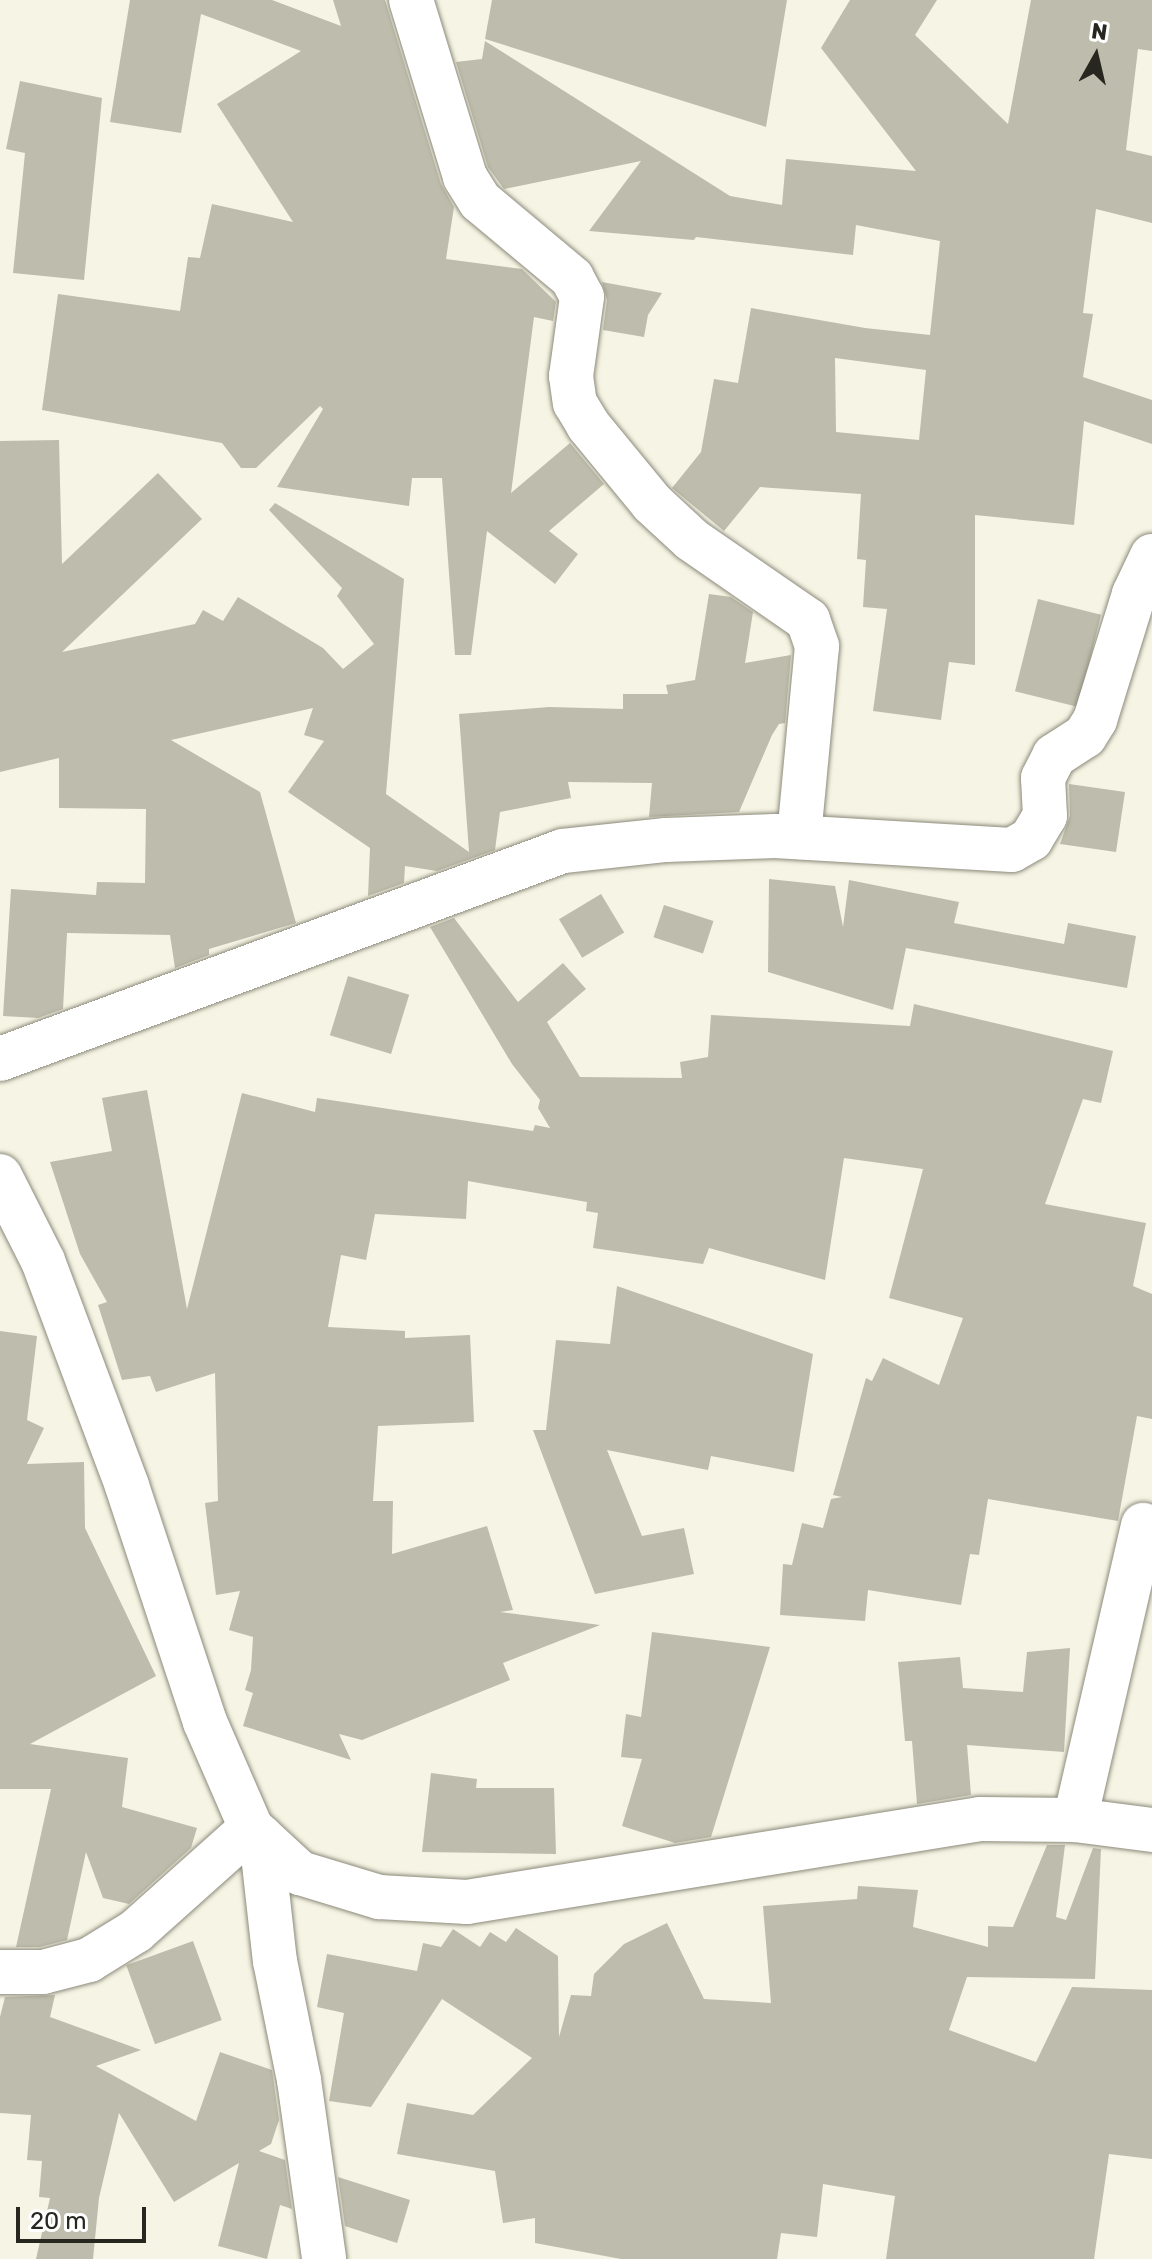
<!DOCTYPE html>
<style>
body{margin:0}
#map{position:relative;width:1152px;height:2259px;overflow:hidden;background:#f6f4e4;font-family:Rubik,sans-serif}
div>[style]{position:absolute}
.building>*{inset:0;background:#bebcac;transform-origin:0 0}
.roads{filter:drop-shadow(0 0 2px #8c8a7b) drop-shadow(0 0 2px #8c8a7b)}
.minor>*{height:44px;margin:-22px;padding:0 22px;transform-origin:22px;border-radius:22px;background:#fff}
span{translate:-50% -50%;white-space:nowrap;text-align:center;line-height:1.15;-webkit-text-stroke:6px #fff;paint-order:stroke}
.north{position:absolute;left:1056px;top:16px;width:80px;height:80px;-webkit-text-stroke:6px #fff;paint-order:stroke;rotate:8deg;font-size:22px;font-weight:700;line-height:32px;text-align:center;color:#272720}
.north::after{content:'';display:block;margin:auto;width:28px;height:36px;background:#272720;clip-path:polygon(50% 0,100% 100%,50% 72%,0 100%)}
.scale{position:absolute;left:16px;top:2207px;width:130px;height:36px;box-sizing:border-box;border:4px solid #272720;border-top:0;padding-left:10px;font-size:24px;line-height:28px;white-space:nowrap;color:#272720;-webkit-text-stroke:6px #fff;paint-order:stroke}
</style>
<div id="map">
<div class="building">
<i style="clip-path:polygon(130px 0,272px 0,341px 26px,333px 0,385px 0,441px 184px,454px 207px,446px 259px,522px 269px,556px 302px,553px 321px,534px 317px,511px 493px,570px 443px,604px 484px,549px 531px,578px 554px,555px 584px,487px 531px,471px 655px,455px 655px,442px 478px,412px 478px,409px 506px,277px 487px,323px 409px,320px 406px,256px 468px,241px 468px,222px 443px,42px 410px,58px 294px,180px 311px,188px 257px,200px 258px,212px 204px,293px 222px,217px 104px,301px 51px,201px 14px,181px 133px,110px 122px)"></i>
<i style="clip-path:polygon(492px 0,787px 0,766px 127px,485px 39px)"></i>
<i style="clip-path:polygon(evenodd,850px 0,937px 0,915px 35px,1008px 124px,1031px 0,1152px 0,1152px 51px,1138px 49px,1126px 150px,1152px 156px,1152px 223px,1096px 209px,1083px 313px,1093px 314px,1083px 377px,1152px 400px,1152px 444px,1084px 421px,1074px 525px,975px 515px,975px 665px,949px 662px,941px 720px,873px 711px,887px 609px,863px 607px,866px 560px,857px 559px,861px 494px,760px 487px,724px 531px,672px 488px,701px 452px,714px 379px,738px 383px,751px 308px,865px 328px,930px 335px,940px 241px,856px 225px,853px 255px,696px 237px,694px 240px,589px 231px,641px 161px,504px 189px,488px 167px,456px 62px,482px 59px,485px 41px,730px 196px,782px 205px,786px 159px,916px 171px,821px 48px,850px 0,835px 358px,926px 370px,919px 440px,836px 432px,835px 358px)"></i>
<i style="clip-path:polygon(20px 81px,102px 98px,84px 280px,13px 273px,25px 153px,6px 149px)"></i>
<i style="clip-path:polygon(602px 282px,662px 293px,648px 315px,644px 337px,603px 330px,607px 300px)"></i>
<i style="clip-path:polygon(59px 440px,62px 564px,158px 473px,202px 519px,62px 652px,195px 624px,203px 610px,223px 621px,238px 597px,323px 648px,343px 669px,374px 644px,337px 596px,342px 588px,269px 510px,275px 503px,404px 579px,386px 794px,469px 852px,459px 714px,549px 707px,623px 709px,623px 694px,668px 694px,666px 685px,695px 680px,709px 594px,731px 597px,753px 612px,745px 663px,791px 655px,785px 723px,779px 724px,772px 735px,739px 812px,649px 817px,652px 783px,568px 782px,571px 798px,500px 812px,495px 850px,437px 871px,405px 866px,404px 883px,368px 896px,370px 848px,288px 792px,324px 741px,304px 735px,313px 708px,171px 740px,260px 792px,296px 923px,209px 949px,209px 955px,175px 968px,170px 935px,67px 933px,63px 1009px,38px 1018px,3px 1016px,11px 889px,96px 895px,97px 882px,145px 883px,146px 809px,59px 808px,59px 758px,0 772px,0 441px)"></i>
<i style="left:1038px;top:599px;width:65px;height:95px;rotate:14deg"></i>
<i style="clip-path:polygon(1069px 784px,1125px 792px,1116px 852px,1060px 844px,1070px 816px)"></i>
<i style="clip-path:polygon(769px 879px,835px 886px,843px 927px,849px 880px,959px 902px,954px 923px,1064px 944px,1068px 923px,1136px 936px,1127px 988px,906px 948px,893px 1010px,768px 972px)"></i>
<i style="left:601px;top:894px;width:45px;height:49px;rotate:59deg"></i>
<i style="left:664px;top:905px;width:52px;height:34px;rotate:18deg"></i>
<i style="clip-path:polygon(454px 918px,518px 1002px,563px 963px,586px 989px,547px 1022px,580px 1077px,682px 1078px,680px 1062px,708px 1057px,711px 1015px,910px 1026px,914px 1004px,1113px 1051px,1101px 1103px,1083px 1099px,1045px 1204px,1146px 1223px,1133px 1286px,1152px 1294px,1152px 1419px,1137px 1416px,1118px 1521px,988px 1499px,979px 1555px,970px 1554px,961px 1605px,868px 1590px,865px 1621px,780px 1615px,783px 1564px,792px 1565px,802px 1523px,823px 1528px,831px 1499px,842px 1497px,833px 1495px,866px 1378px,872px 1381px,883px 1358px,939px 1385px,963px 1318px,889px 1298px,923px 1169px,844px 1158px,825px 1280px,709px 1248px,703px 1264px,593px 1248px,598px 1213px,586px 1211px,587px 1202px,468px 1181px,466px 1219px,375px 1214px,366px 1260px,341px 1255px,328px 1327px,405px 1331px,405px 1338px,470px 1335px,474px 1422px,378px 1426px,373px 1501px,393px 1501px,392px 1554px,487px 1526px,513px 1610px,500px 1612px,600px 1625px,503px 1663px,510px 1680px,362px 1740px,339px 1734px,351px 1760px,243px 1726px,253px 1693px,245px 1690px,251px 1670px,253px 1637px,229px 1630px,240px 1591px,216px 1595px,205px 1503px,218px 1501px,215px 1373px,156px 1392px,150px 1376px,122px 1380px,98px 1305px,107px 1302px,80px 1254px,50px 1162px,112px 1151px,102px 1098px,147px 1090px,187px 1309px,242px 1093px,315px 1112px,317px 1098px,533px 1131px,535px 1125px,550px 1128px,538px 1108px,540px 1100px,512px 1064px,430px 927px)"></i>
<i style="left:348px;top:976px;width:64px;height:62px;rotate:17deg"></i>
<i style="clip-path:polygon(617px 1286px,813px 1354px,794px 1472px,711px 1456px,708px 1470px,607px 1450px,642px 1536px,684px 1528px,694px 1574px,595px 1594px,533px 1430px,546px 1430px,556px 1340px,610px 1344px)"></i>
<i style="clip-path:polygon(0 1331px,37px 1336px,27px 1420px,44px 1428px,27px 1464px,84px 1462px,85px 1528px,156px 1676px,30px 1744px,128px 1758px,122px 1807px,197px 1828px,191px 1848px,129px 1904px,103px 1898px,86px 1852px,67px 1940px,40px 1947px,16px 1947px,51px 1789px,0 1789px)"></i>
<i style="clip-path:polygon(652px 1632px,770px 1647px,711px 1837px,675px 1843px,622px 1826px,642px 1759px,621px 1757px,626px 1714px,641px 1717px)"></i>
<i style="clip-path:polygon(1070px 1648px,1064px 1752px,967px 1745px,971px 1795px,917px 1804px,912px 1741px,905px 1741px,898px 1662px,960px 1657px,963px 1688px,1023px 1692px,1027px 1652px)"></i>
<i style="clip-path:polygon(431px 1773px,477px 1779px,476px 1788px,554px 1788px,556px 1854px,422px 1852px)"></i>
<i style="clip-path:polygon(1047px 1845px,1065px 1845px,1056px 1917px,1066px 1920px,1093px 1848px,1101px 1849px,1095px 1979px,967px 1977px,949px 2030px,1036px 2062px,1072px 1987px,1152px 1990px,1152px 2159px,1109px 2154px,1094px 2259px,886px 2259px,895px 2196px,823px 2184px,817px 2237px,781px 2233px,777px 2259px,621px 2259px,535px 2243px,535px 2218px,503px 2223px,495px 2171px,397px 2154px,407px 2103px,473px 2115px,532px 2058px,442px 1999px,371px 2107px,329px 2101px,344px 2013px,317px 2007px,327px 1954px,417px 1971px,423px 1943px,441px 1947px,453px 1929px,480px 1947px,490px 1932px,506px 1942px,516px 1928px,558px 1956px,559px 2037px,571px 1995px,591px 1996px,594px 1974px,624px 1944px,667px 1923px,704px 1999px,771px 2003px,763px 1906px,857px 1899px,858px 1886px,918px 1890px,913px 1927px,988px 1947px,988px 1926px,1013px 1927px)"></i>
<i style="left:193px;top:1941px;width:84px;height:71px;rotate:70deg"></i>
<i style="clip-path:polygon(55px 1995px,50px 2017px,141px 2050px,96px 2066px,196px 2121px,220px 2052px,272px 2070px,279px 2120px,271px 2144px,259px 2151px,285px 2160px,292px 2209px,280px 2205px,267px 2259px,218px 2246px,239px 2163px,174px 2202px,119px 2113px,99px 2198px,93px 2259px,36px 2259px,50px 2198px,39px 2197px,42px 2161px,27px 2160px,31px 2115px,0 2113px,0 2017px,5px 1997px)"></i>
<i style="clip-path:polygon(338px 2177px,410px 2200px,397px 2243px,345px 2226px)"></i>
</div>
<div class="roads">
<div class="minor">
<i style="left:411px;top:0;width:185px;rotate:73deg"></i>
<i style="left:465px;top:177px;width:28px;rotate:58deg"></i>
<i style="left:480px;top:201px;width:120px;rotate:39.9deg"></i>
<i style="left:572px;top:278px;width:21px;rotate:62deg"></i>
<i style="left:582px;top:297px;width:80px;rotate:97.9deg"></i>
<i style="left:571px;top:376px;width:27px;rotate:82deg"></i>
<i style="left:575px;top:403px;width:26px;rotate:59deg"></i>
<i style="left:588px;top:425px;width:101px;rotate:50.6deg"></i>
<i style="left:652px;top:503px;width:54px;rotate:42.8deg"></i>
<i style="left:692px;top:540px;width:141px;rotate:34.6deg"></i>
<i style="left:808px;top:620px;width:28px;rotate:71deg"></i>
<i style="left:817px;top:646px;width:192px;rotate:95.4deg"></i>
<i style="left:0;top:1059px;width:600px;rotate:-20.28deg"></i>
<i style="left:563px;top:851px;width:104px;rotate:-6.1deg"></i>
<i style="left:666px;top:840px;width:109px;rotate:-2.1deg"></i>
<i style="left:775px;top:836px;width:237px;rotate:3.4deg"></i>
<i style="left:1012px;top:850px;width:22px;rotate:-30deg"></i>
<i style="left:1031px;top:839px;width:27px;rotate:-59deg"></i>
<i style="left:1045px;top:816px;width:38px;rotate:-93deg"></i>
<i style="left:1043px;top:778px;width:25px;rotate:-63deg"></i>
<i style="left:1054px;top:756px;width:37px;rotate:-33deg"></i>
<i style="left:1085px;top:736px;width:19px;rotate:-58deg"></i>
<i style="left:1095px;top:720px;width:132px;rotate:-72.8deg"></i>
<i style="left:1134px;top:594px;width:42px;rotate:-64.7deg"></i>
<i style="left:0;top:1176px;width:95px;rotate:63.2deg"></i>
<i style="left:43px;top:1261px;width:240px;rotate:69.5deg"></i>
<i style="left:127px;top:1486px;width:249px;rotate:71.7deg"></i>
<i style="left:205px;top:1722px;width:116px;rotate:66.5deg"></i>
<i style="left:251px;top:1828px;width:67px;rotate:42.6deg"></i>
<i style="left:300px;top:1873px;width:83px;rotate:16.9deg"></i>
<i style="left:379px;top:1897px;width:88px;rotate:3.3deg"></i>
<i style="left:467px;top:1902px;width:520px;rotate:-9.19deg"></i>
<i style="left:980px;top:1819px;width:95px;rotate:0.6deg"></i>
<i style="left:1075px;top:1820px;width:78px;rotate:7.4deg"></i>
<i style="left:1075px;top:1820px;width:303px;rotate:-77deg"></i>
<i style="left:261px;top:1837px;width:125px;rotate:83.6deg"></i>
<i style="left:275px;top:1961px;width:121px;rotate:78.6deg"></i>
<i style="left:299px;top:2080px;width:181px;rotate:82deg"></i>
<i style="left:0;top:1972px;width:43px"></i>
<i style="left:43px;top:1972px;width:48px;rotate:-14.6deg"></i>
<i style="left:89px;top:1960px;width:55px;rotate:-31.7deg"></i>
<i style="left:136px;top:1931px;width:154px;rotate:-41.8deg"></i>
</div>
</div>
<div class="north">N</div>
<div class="scale">20 m</div>
</div>
